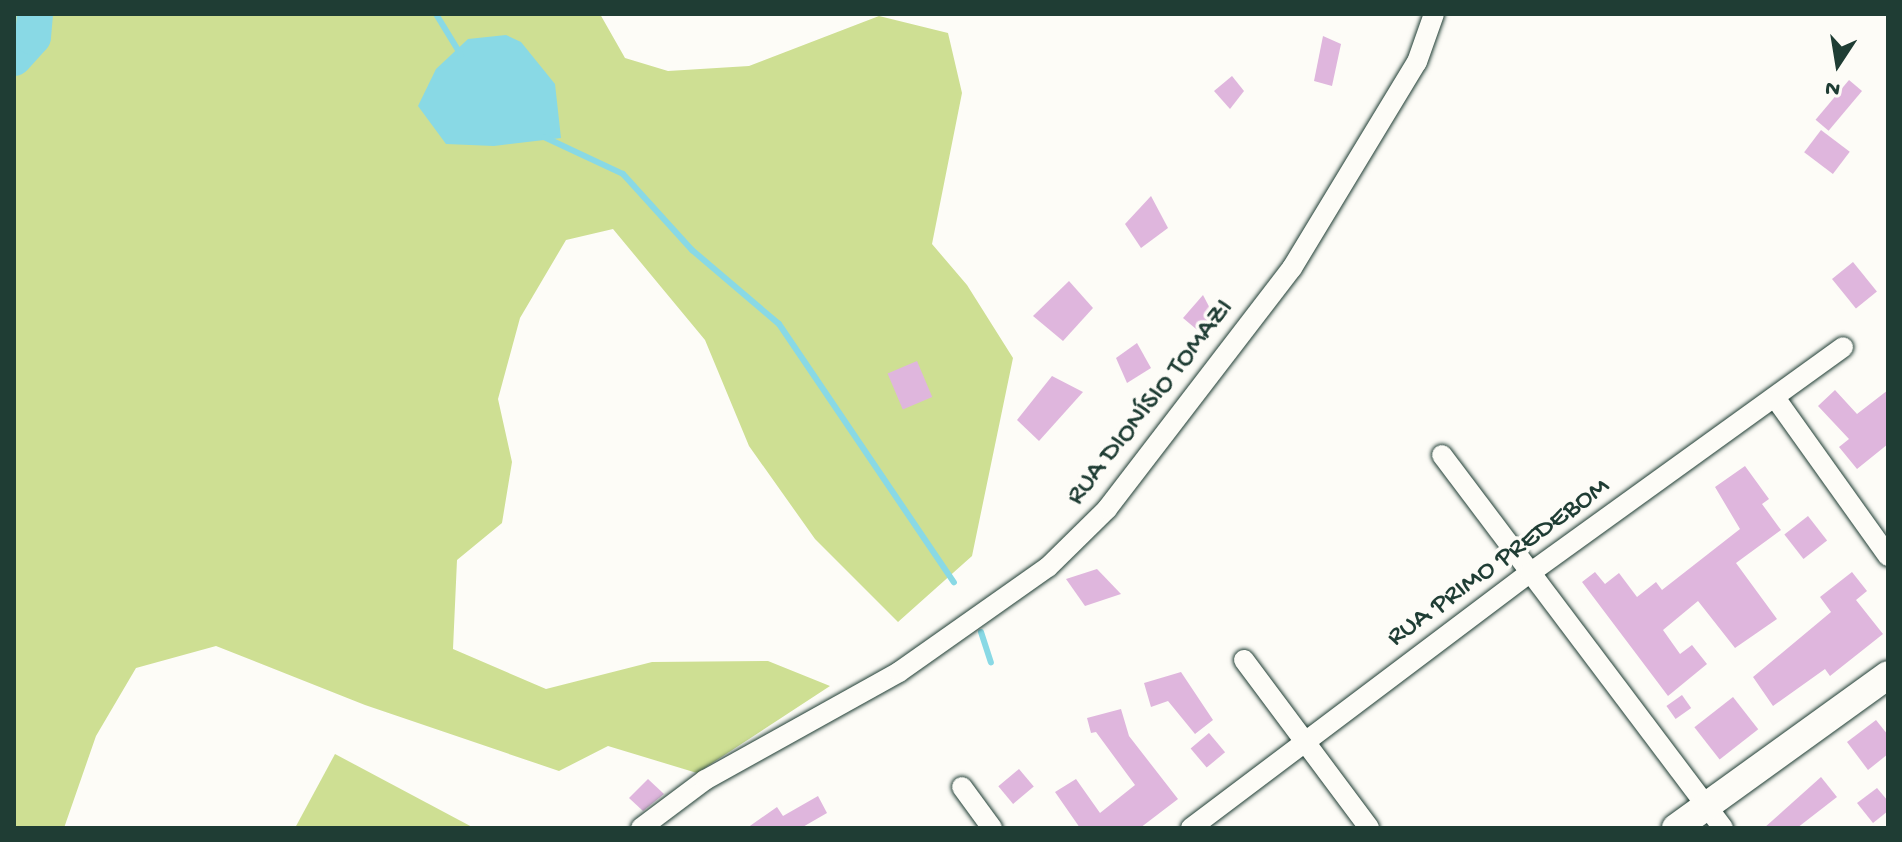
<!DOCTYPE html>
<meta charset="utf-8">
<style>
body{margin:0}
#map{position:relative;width:1902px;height:842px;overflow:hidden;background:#fdfcf7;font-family:"Gochi Hand",sans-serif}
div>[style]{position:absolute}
.green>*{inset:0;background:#cedf93}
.water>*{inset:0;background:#89d9e5}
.stream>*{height:6px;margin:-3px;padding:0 3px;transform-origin:3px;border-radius:3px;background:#89d9e5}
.river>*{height:36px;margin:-18px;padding:0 18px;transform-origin:18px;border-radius:18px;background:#89d9e5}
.building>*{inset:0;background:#dfb6dd;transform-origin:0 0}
.roads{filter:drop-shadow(0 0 2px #1f3d34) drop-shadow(0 0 2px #1f3d34)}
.street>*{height:20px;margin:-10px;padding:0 10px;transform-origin:10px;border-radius:10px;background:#fdfcf7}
.secondary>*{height:28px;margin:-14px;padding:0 14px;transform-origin:14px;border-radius:14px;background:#fdfcf7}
span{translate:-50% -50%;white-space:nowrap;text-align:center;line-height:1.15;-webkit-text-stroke:7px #fdfcf7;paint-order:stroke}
.street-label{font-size:28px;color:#1f3d34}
.frame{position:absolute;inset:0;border:16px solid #1f3d34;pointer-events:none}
.north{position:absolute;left:1798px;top:24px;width:80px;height:80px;-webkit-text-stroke:6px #fdfcf7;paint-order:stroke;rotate:192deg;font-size:22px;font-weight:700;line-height:32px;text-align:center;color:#1f3d34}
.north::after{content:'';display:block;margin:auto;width:28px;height:36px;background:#1f3d34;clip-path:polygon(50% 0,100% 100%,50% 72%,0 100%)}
</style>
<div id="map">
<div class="green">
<i style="clip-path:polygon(14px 14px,600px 14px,625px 58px,668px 71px,749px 66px,879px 16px,948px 33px,962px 93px,932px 244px,967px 285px,1013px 358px,972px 556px,898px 622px,815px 539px,749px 446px,705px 340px,613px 229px,566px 240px,520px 318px,498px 399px,512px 462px,502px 523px,457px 560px,453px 649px,546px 689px,652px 662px,768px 661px,830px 686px,697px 773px,608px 746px,559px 771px,365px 705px,216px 646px,136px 668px,96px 736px,64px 828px,14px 828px)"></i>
<i style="clip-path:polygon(335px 754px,474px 828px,295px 828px)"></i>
</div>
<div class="water">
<i style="clip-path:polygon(506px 35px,521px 42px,555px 84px,561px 138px,494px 146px,446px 144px,418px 106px,436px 69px,468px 39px)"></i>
</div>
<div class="stream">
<i style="left:436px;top:14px;width:48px;rotate:58.6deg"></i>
<i style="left:544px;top:137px;width:87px;rotate:25.1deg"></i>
<i style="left:623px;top:174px;width:103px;rotate:47.8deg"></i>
<i style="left:692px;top:250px;width:114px;rotate:40.4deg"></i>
<i style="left:779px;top:324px;width:312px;rotate:55.9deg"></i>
<i style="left:981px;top:632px;width:32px;rotate:72deg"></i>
</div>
<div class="river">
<i style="left:14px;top:58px;width:28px;rotate:-48deg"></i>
<i style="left:33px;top:37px;width:23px;rotate:-85deg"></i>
</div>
<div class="building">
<i style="clip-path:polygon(1323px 36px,1341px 44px,1332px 86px,1314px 81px)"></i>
<i style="clip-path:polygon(1232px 76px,1244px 91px,1230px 109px,1214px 91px)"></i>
<i style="left:1849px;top:80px;width:17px;height:52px;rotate:40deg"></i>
<i style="left:1821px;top:130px;width:36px;height:28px;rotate:37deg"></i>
<i style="clip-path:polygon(1151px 196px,1168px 228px,1141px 248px,1125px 224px)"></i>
<i style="left:1853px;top:262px;width:38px;height:27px;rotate:51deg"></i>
<i style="clip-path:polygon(1069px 281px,1093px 308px,1063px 341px,1033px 316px)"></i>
<i style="clip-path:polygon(1203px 295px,1216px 320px,1202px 334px,1183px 318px)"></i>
<i style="clip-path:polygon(1137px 343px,1151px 368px,1127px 383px,1116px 358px)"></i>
<i style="left:917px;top:361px;width:39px;height:32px;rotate:67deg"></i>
<i style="clip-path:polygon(1052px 376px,1083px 392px,1039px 441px,1017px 420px)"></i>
<i style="clip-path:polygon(1835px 390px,1857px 414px,1888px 390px,1888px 444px,1857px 469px,1839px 447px,1849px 439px,1818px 406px)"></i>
<i style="clip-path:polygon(1745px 466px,1769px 499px,1762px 504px,1781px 530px,1736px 563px,1777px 619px,1735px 648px,1698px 601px,1663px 630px,1680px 654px,1692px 645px,1707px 664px,1668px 696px,1582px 582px,1595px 572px,1605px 584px,1619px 573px,1637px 597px,1656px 582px,1662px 590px,1740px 529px,1715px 487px)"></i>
<i style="left:1808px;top:516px;width:31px;height:30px;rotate:52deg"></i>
<i style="clip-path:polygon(1097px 569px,1121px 594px,1085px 606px,1066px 579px)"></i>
<i style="clip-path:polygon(1852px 572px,1867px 591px,1856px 600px,1883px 634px,1830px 676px,1825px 669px,1773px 706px,1753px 677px,1831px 612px,1820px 597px)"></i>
<i style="clip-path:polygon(1181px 672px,1213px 720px,1195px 734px,1168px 701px,1151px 707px,1144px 683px)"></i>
<i style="left:1682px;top:695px;width:16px;height:19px;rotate:55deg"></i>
<i style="left:1733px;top:697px;width:41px;height:49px;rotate:52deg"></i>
<i style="clip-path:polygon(1121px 709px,1129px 736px,1178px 799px,1140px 828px,1080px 828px,1055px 792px,1076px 779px,1100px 813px,1135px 785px,1096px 732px,1091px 733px,1087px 718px)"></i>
<i style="clip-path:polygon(1876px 720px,1888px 735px,1888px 754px,1868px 770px,1847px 742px)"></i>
<i style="left:1209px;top:733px;width:25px;height:24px;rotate:50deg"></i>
<i style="left:1019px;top:769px;width:23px;height:27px;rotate:50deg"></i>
<i style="clip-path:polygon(1821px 777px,1837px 797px,1797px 828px,1764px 828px)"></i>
<i style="clip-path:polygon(648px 779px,664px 794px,643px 811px,629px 798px)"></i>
<i style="clip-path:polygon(1877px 788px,1888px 801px,1888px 811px,1873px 823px,1857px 803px)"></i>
<i style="clip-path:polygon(818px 796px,827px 813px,801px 828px,747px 828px,777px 807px,783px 816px)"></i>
</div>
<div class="roads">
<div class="street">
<i style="left:1776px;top:399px;width:193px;rotate:54.5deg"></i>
<i style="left:1442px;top:455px;width:467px;rotate:53deg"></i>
<i style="left:1244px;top:660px;width:209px;rotate:53.3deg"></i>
<i style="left:962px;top:787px;width:51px;rotate:53.8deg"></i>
<i style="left:641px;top:828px;width:80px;rotate:-36.9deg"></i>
<i style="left:705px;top:780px;width:222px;rotate:-29.1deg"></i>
<i style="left:899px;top:672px;width:182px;rotate:-35.2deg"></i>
<i style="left:1048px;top:567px;width:83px;rotate:-44.5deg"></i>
<i style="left:1107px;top:509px;width:304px;rotate:-52.5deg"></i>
<i style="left:1292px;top:268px;width:241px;rotate:-58.8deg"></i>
<i style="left:1417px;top:62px;width:51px;rotate:-70.5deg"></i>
<i style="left:1191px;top:828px;width:424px;rotate:-37deg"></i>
<i style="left:1530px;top:573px;width:386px;rotate:-35.8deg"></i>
</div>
<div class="secondary">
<i style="left:1676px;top:828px;width:261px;rotate:-35.8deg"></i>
</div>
</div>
<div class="street-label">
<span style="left:1151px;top:403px;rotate:-52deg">RUA DIONÍSIO TOMAZI</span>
<span style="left:1499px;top:563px;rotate:-36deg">RUA PRIMO PREDEBOM</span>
</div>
<div class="frame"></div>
<div class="north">N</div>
</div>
